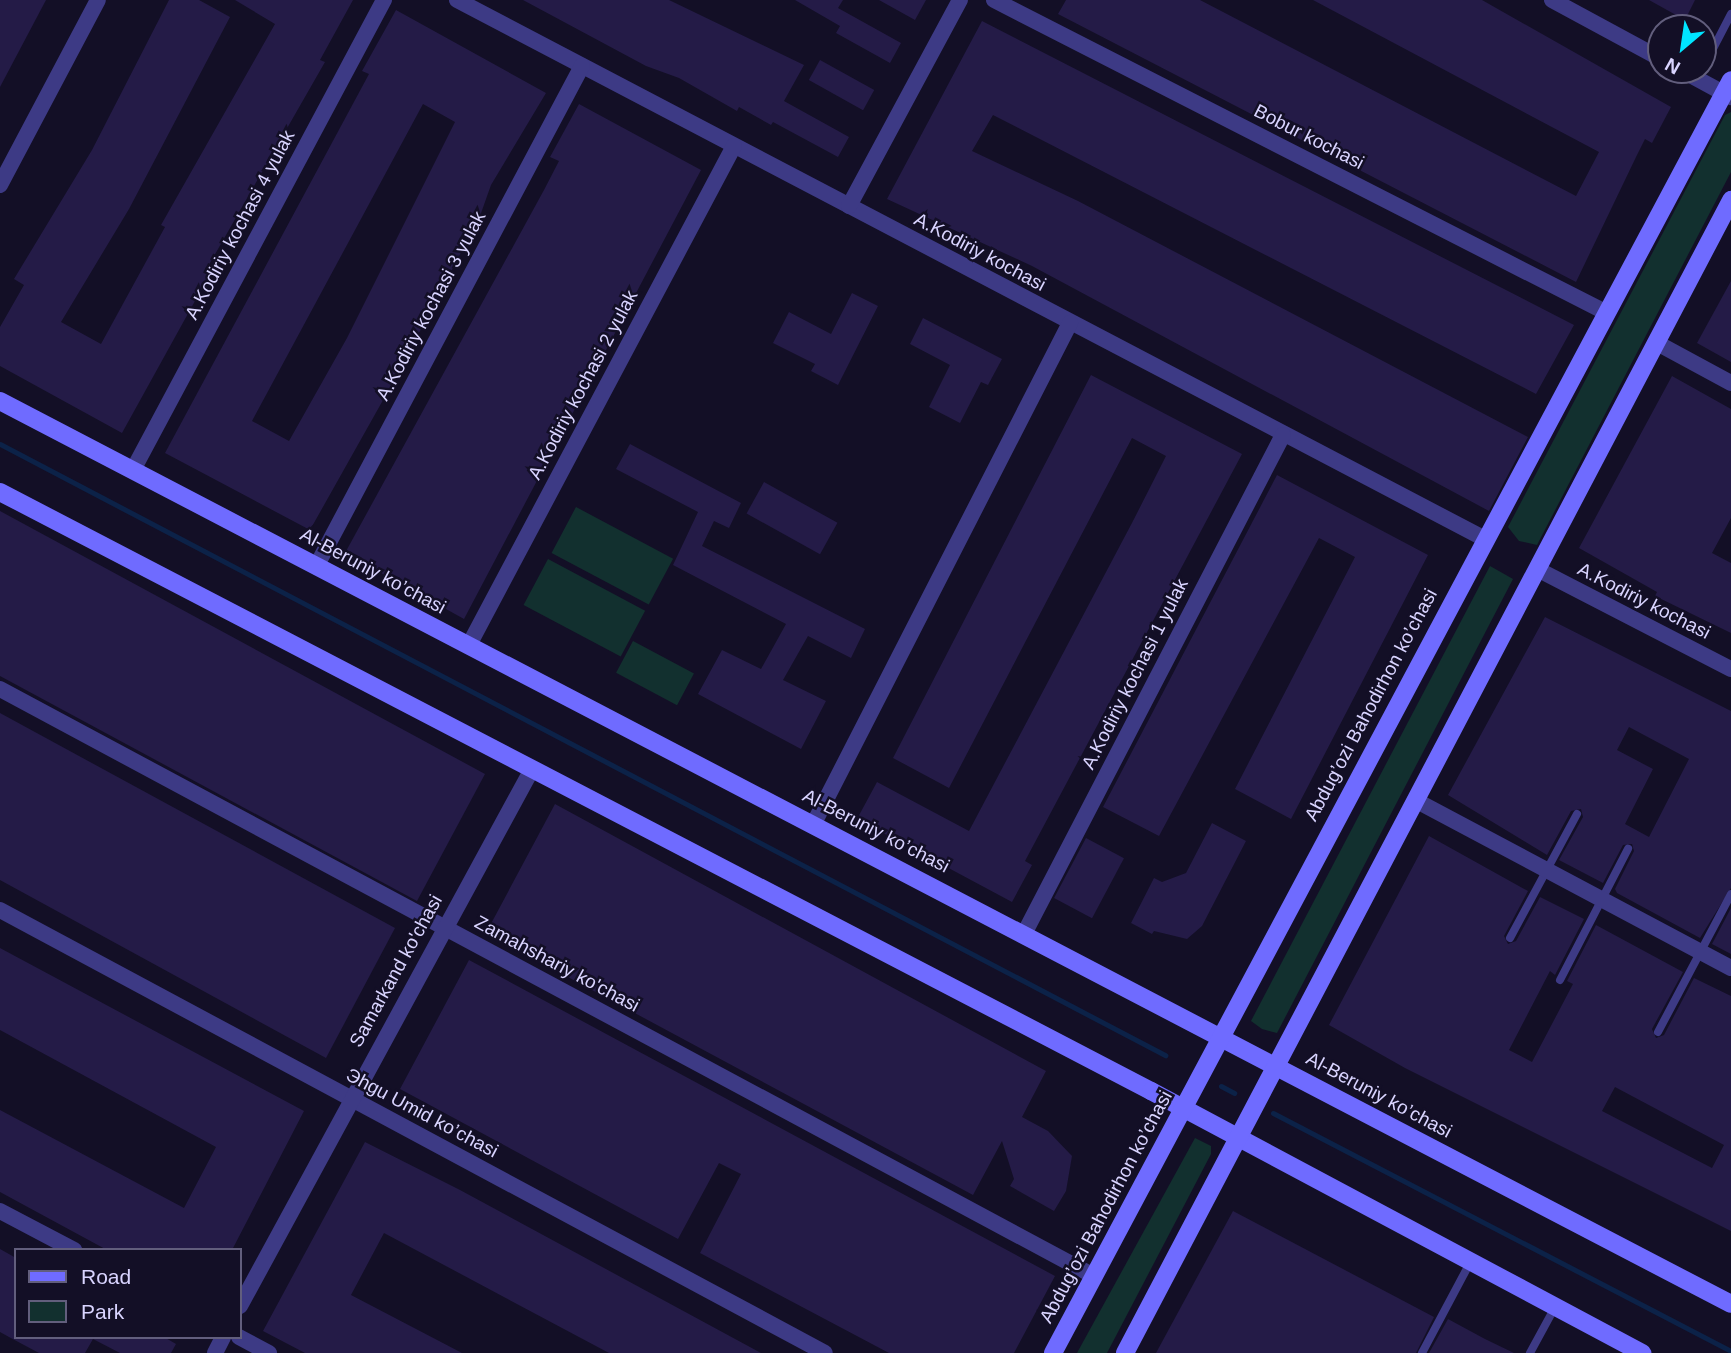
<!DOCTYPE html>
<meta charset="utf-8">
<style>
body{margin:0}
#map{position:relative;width:1731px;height:1353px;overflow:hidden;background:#130f26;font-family:Arial,sans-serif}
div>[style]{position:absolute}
.green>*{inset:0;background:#12302f;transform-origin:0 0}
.stream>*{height:5px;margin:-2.5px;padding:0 2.5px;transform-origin:2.5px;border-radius:2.5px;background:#0c2248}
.building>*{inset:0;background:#241b47;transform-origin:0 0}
.service>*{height:8px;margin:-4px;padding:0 4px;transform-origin:4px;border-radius:4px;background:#3d3a85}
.minor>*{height:16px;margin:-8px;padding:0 8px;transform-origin:8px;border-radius:8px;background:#3d3a85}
.secondary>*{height:18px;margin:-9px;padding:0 9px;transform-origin:9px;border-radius:9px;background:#6f6bff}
span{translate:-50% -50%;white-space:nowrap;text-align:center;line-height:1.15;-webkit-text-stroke:5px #130f26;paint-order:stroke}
.street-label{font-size:19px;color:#d9d4ff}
.legend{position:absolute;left:14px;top:1248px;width:228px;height:91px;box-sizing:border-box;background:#130f26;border:2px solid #625e7d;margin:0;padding:9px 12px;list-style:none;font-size:21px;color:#d9d4ff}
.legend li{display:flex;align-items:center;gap:14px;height:35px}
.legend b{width:35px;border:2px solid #625e7d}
.north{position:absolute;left:1647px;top:14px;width:70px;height:70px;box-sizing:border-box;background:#130f26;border:2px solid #625e7d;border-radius:50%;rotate:209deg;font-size:19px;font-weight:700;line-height:28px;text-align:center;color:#d9d4ff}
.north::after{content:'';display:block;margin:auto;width:24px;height:32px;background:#00e5ff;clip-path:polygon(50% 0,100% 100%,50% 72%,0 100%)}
</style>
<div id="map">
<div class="green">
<i style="clip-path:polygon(1731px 112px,1731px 172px,1537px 545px,1519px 541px,1508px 527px,1725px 115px)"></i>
<i style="left:576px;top:507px;width:110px;height:52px;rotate:28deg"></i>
<i style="left:548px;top:559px;width:110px;height:52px;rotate:28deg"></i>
<i style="clip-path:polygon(1490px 566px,1513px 579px,1277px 1033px,1262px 1029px,1251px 1021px)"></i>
<i style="left:633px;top:641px;width:69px;height:36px;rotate:28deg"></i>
<i style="clip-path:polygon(1195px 1138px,1211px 1146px,1211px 1154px,1107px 1353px,1077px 1353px)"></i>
</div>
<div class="stream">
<i style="left:0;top:444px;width:1316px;rotate:27.68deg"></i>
<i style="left:1221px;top:1086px;width:15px;rotate:28deg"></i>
<i style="left:1273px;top:1113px;width:516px;rotate:27.46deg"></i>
</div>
<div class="building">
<i style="clip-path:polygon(0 0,46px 0,0 87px)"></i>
<i style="clip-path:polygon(169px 0,199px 0,230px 17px,129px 209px,61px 322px,101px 344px,165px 227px,161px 225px,275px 24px,235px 0,353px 0,320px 60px,325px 62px,206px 270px,211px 272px,122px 433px,0 366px,0 327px,24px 285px,14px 279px,92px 150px)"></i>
<i style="clip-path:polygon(523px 0,669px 0,804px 65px,784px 101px,849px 137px,838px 157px,773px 122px,771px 125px,739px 107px,737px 111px,679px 78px,646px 66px)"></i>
<i style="clip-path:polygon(795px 0,843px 0,838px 8px,901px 43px,890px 63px,836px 33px,840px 26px)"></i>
<i style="clip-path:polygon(879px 0,926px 0,915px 20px)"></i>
<i style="clip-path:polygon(1066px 0,1200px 0,1576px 196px,1599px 152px,1313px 0,1482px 0,1671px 107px,1652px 143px,1645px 139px,1637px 155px,1576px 282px,1058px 14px)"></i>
<i style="clip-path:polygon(1649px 0,1695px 0,1685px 20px)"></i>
<i style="clip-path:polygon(evenodd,396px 10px,546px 93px,491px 185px,480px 216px,396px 377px,310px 530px,165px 453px,355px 100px,369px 74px,362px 71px,396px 10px,423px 104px,455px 122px,347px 338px,289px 441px,252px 421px,423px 104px)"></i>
<i style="clip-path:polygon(982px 21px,1574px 325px,1536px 394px,993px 115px,972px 151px,1078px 201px,1528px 437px,1489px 511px,1032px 266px,887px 199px)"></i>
<i style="left:820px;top:60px;width:62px;height:23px;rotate:29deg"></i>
<i style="clip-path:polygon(579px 104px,701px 170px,464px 619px,345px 553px,544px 190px,559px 161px,550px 157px)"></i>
<i style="clip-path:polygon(1731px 281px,1731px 362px,1697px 343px)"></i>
<i style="clip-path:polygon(852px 293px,878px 306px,838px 385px,811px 371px,815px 364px,773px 343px,789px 312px,831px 334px)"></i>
<i style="clip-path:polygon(923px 318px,1002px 359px,988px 385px,981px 382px,960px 423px,929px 407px,950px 365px,910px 344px)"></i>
<i style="clip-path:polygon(1091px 375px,1242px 454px,1025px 861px,1032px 865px,1012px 902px,857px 819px,877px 782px,969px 831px,1133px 521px,1166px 456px,1132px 438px,949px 788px,893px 758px)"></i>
<i style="clip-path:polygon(1672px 376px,1731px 409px,1731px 518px,1712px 553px,1731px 563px,1731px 633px,1655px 596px,1657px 592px,1579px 548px)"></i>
<i style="clip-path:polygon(630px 444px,741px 503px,729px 528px,714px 521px,702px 546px,865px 629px,851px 658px,808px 636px,783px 680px,826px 701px,801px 749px,698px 694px,722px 650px,761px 669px,786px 624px,673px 565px,698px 512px,616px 469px)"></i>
<i style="clip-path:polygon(1277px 475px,1428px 555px,1291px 819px,1235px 789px,1355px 557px,1319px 538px,1159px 836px,1103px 807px)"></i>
<i style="left:764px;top:482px;width:84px;height:36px;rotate:29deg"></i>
<i style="clip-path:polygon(0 511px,485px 774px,417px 901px,0 676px)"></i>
<i style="clip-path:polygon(evenodd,1545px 617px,1731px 711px,1731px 888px,1700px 938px,1617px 893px,1615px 889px,1634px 851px,1632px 844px,1623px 845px,1603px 883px,1559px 860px,1583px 817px,1581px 809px,1571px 811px,1547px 855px,1448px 795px,1545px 617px,1629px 727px,1689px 759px,1649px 837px,1625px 824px,1653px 769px,1617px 750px,1629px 727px)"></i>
<i style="clip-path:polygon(0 713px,395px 928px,326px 1058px,0 880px)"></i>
<i style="clip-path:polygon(555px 804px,1046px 1071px,1022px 1117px,1048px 1131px,1072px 1156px,1066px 1191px,1054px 1211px,1010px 1186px,1014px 1179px,1002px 1141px,973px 1195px,486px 933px)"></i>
<i style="clip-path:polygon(1212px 823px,1246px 841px,1202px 926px,1187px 939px,1154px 931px,1152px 934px,1131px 923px,1154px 878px,1162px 882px,1186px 873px)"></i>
<i style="clip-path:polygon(evenodd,1429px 836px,1528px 891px,1504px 936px,1508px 944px,1516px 941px,1540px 897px,1584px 919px,1555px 975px,1550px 971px,1509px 1050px,1532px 1062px,1573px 984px,1567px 981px,1596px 925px,1683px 972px,1652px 1029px,1656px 1038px,1664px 1035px,1694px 978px,1731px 996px,1731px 1231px,1405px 1068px,1329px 1025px,1429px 836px,1615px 1087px,1724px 1145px,1712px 1168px,1602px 1111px,1615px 1087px)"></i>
<i style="left:1086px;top:838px;width:43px;height:68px;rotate:28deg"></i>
<i style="clip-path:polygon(1731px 908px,1731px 954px,1712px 944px)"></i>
<i style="clip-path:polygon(0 948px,304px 1111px,232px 1250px,107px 1250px,0 1192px,0 1110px,184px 1208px,216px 1147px,0 1030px)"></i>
<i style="clip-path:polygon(469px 960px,1055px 1276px,1014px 1353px,889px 1353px,700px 1253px,741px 1174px,719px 1163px,678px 1239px,400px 1089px)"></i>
<i style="clip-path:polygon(365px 1142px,460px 1190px,761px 1353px,609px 1353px,384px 1233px,351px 1295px,462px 1353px,305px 1353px,263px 1331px)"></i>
<i style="clip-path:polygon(1233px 1211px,1434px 1317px,1416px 1353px,1156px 1353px)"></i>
<i style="clip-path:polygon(0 1249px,16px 1258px,16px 1337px,164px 1337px,176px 1344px,171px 1353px,120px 1353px,93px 1339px,85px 1353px,39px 1353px,9px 1337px,0 1332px)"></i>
<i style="clip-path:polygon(1448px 1319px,1485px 1339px,1514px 1353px,1429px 1353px)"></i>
</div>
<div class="service">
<i style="left:1703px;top:68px;width:61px;rotate:-62.6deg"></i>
<i style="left:1510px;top:938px;width:141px;rotate:-61.6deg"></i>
<i style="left:1560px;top:980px;width:148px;rotate:-62.6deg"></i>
<i style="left:1658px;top:1032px;width:156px;rotate:-62.1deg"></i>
<i style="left:1422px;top:1353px;width:104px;rotate:-62deg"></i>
<i style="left:1530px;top:1353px;width:52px;rotate:-61.5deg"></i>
</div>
<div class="minor">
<i style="left:457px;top:0;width:1161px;rotate:27.67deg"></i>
<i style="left:994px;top:0;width:686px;rotate:27.05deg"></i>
<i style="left:1552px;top:0;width:124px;rotate:28.4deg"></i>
<i style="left:1681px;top:70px;width:57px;rotate:28.4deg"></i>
<i style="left:0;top:185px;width:209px;rotate:-62.1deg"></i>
<i style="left:849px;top:206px;width:234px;rotate:-61.7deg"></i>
<i style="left:1657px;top:343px;width:84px;rotate:28.4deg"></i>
<i style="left:133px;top:470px;width:533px;rotate:-61.9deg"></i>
<i style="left:317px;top:565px;width:565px;rotate:-62.03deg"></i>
<i style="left:1537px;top:569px;width:218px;rotate:27.3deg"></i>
<i style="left:469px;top:645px;width:565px;rotate:-62.03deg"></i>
<i style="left:0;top:689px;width:1242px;rotate:28.22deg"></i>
<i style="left:1415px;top:800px;width:358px;rotate:28deg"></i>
<i style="left:814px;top:823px;width:562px;rotate:-62.89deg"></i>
<i style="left:0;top:910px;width:936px;rotate:28.23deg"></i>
<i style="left:1025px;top:932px;width:560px;rotate:-62.57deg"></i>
<i style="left:0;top:1211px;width:84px;rotate:27.8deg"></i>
<i style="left:240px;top:1306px;width:611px;rotate:-61.46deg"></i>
<i style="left:239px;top:1337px;width:34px;rotate:28deg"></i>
<i style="left:215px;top:1353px;width:18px;rotate:-63deg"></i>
</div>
<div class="secondary">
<i style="left:0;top:401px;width:1952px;rotate:27.55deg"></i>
<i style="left:0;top:492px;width:1298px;rotate:27.49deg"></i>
<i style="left:1151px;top:1091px;width:557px;rotate:28.08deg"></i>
<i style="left:1053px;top:1353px;width:1442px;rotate:-61.96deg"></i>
<i style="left:1125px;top:1353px;width:1303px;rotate:-62.27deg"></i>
</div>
<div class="street-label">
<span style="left:1309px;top:137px;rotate:27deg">Bobur kochasi</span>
<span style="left:240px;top:225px;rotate:-62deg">A.Kodiriy kochasi 4 yulak</span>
<span style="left:980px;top:252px;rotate:28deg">A.Kodiriy kochasi</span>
<span style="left:431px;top:306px;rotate:-62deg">A.Kodiriy kochasi 3 yulak</span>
<span style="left:583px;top:385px;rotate:-62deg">A.Kodiriy kochasi 2 yulak</span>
<span style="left:373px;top:571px;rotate:28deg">Al-Beruniy ko’chasi</span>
<span style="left:1644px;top:601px;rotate:27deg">A.Kodiriy kochasi</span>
<span style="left:1135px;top:674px;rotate:-63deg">A.Kodiriy kochasi 1 yulak</span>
<span style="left:1371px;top:705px;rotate:-62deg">Abdug’ozi Bahodirhon ko’chasi</span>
<span style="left:876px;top:831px;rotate:27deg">Al-Beruniy ko’chasi</span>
<span style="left:557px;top:964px;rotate:28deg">Zamahshariy ko'chasi</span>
<span style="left:396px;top:971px;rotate:-61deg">Samarkand ko'chasi</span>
<span style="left:1379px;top:1095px;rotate:28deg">Al-Beruniy ko’chasi</span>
<span style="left:422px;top:1113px;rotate:28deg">Эhgu Umid ko’chasi</span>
<span style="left:1106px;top:1207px;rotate:-62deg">Abdug’ozi Bahodirhon ko’chasi</span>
</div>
<ul class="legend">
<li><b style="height:9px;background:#6f6bff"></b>Road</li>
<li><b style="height:19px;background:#12302f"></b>Park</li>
</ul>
<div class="north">N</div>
</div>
